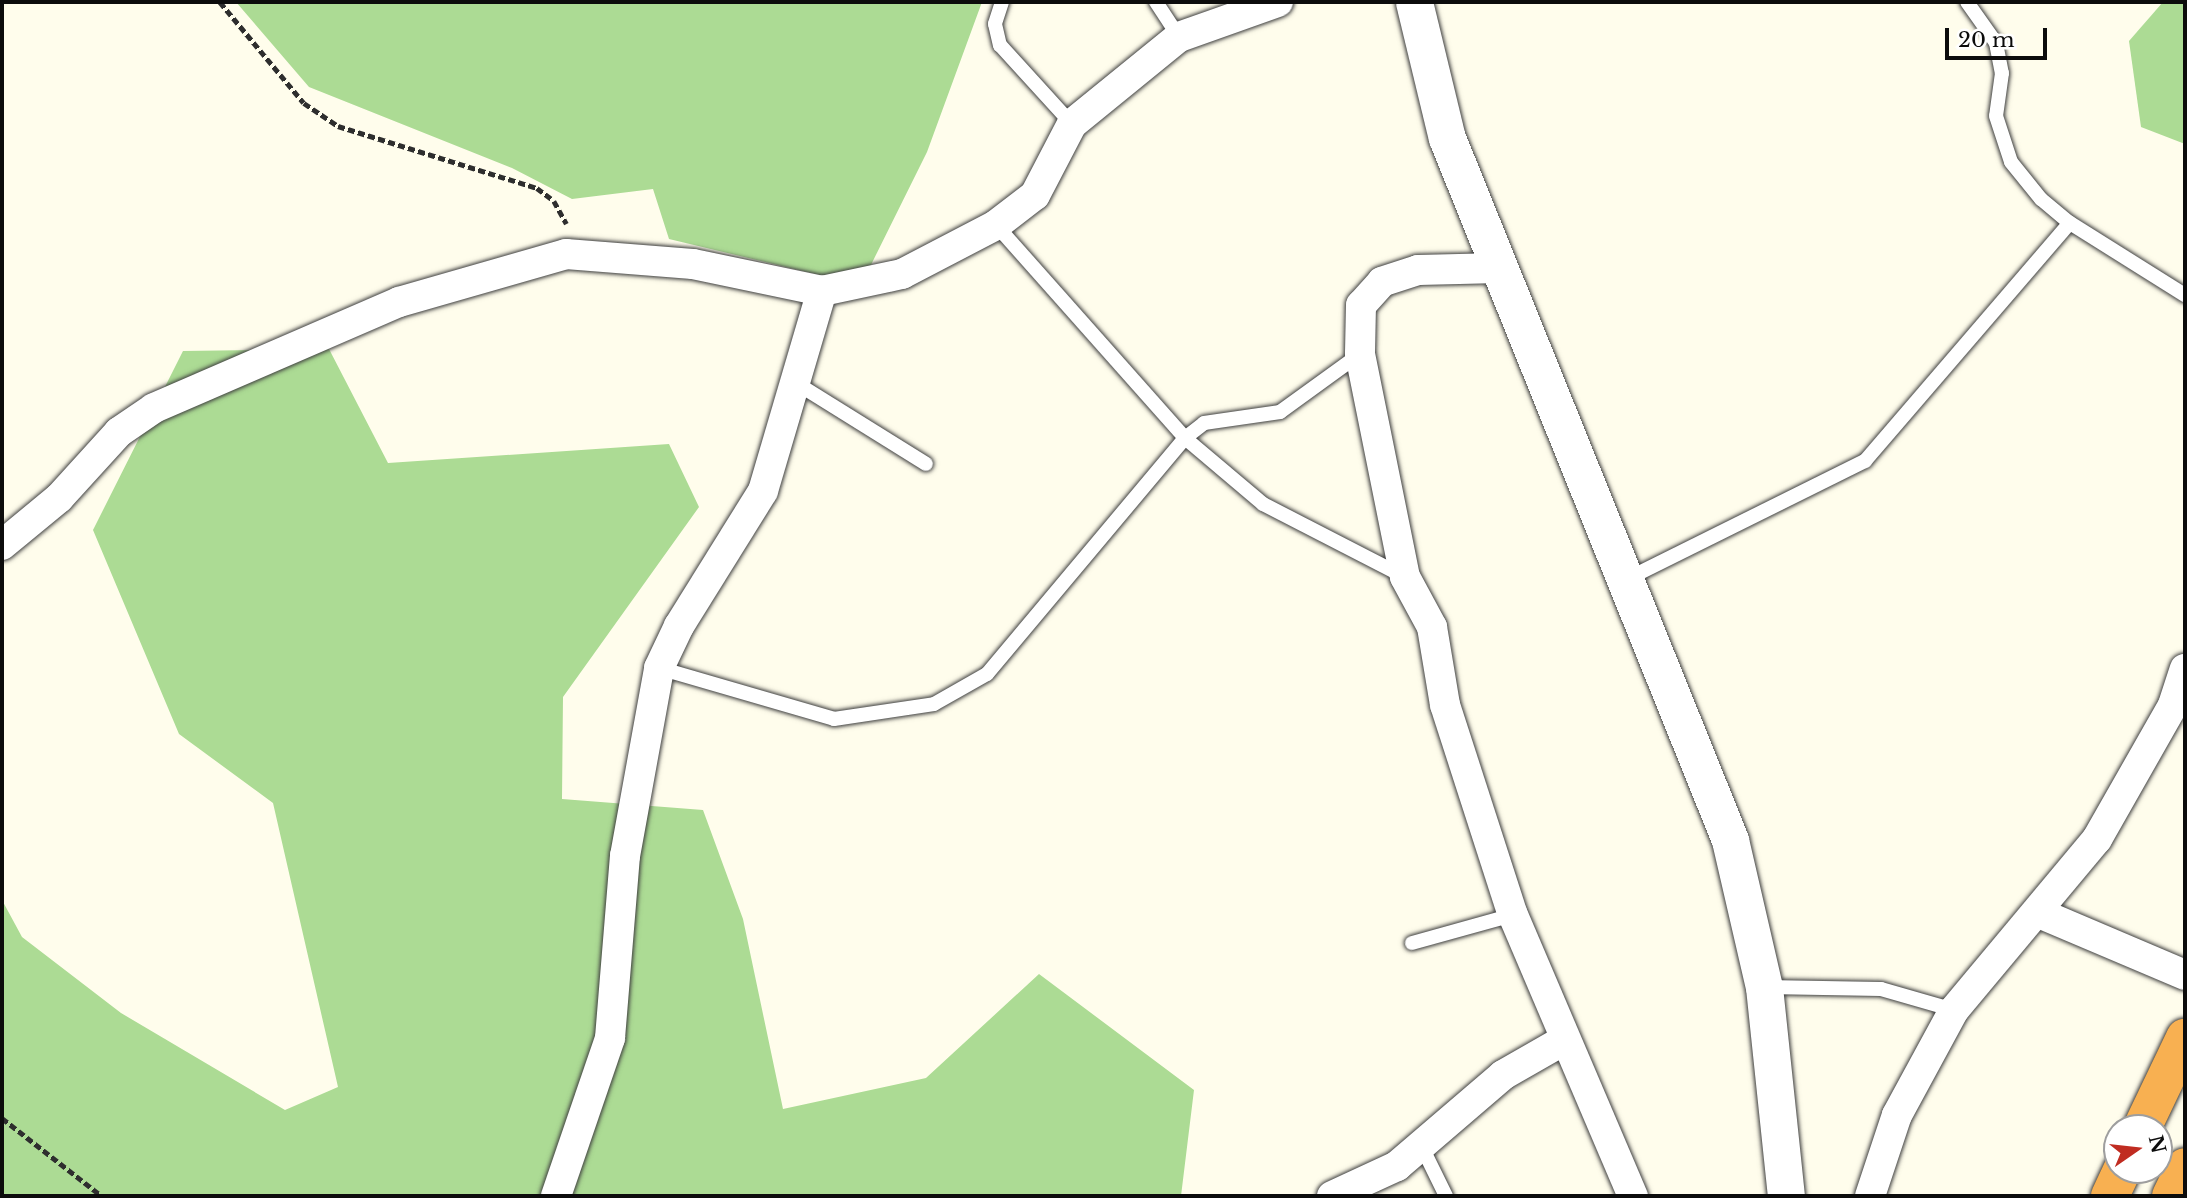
<!DOCTYPE html>
<style>
body{margin:0}
#map{position:relative;width:2187px;height:1198px;overflow:hidden;background:#fffdec;font-family:"Libre Baskerville",serif}
div>[style]{position:absolute}
.forest>*{inset:0;background:#acdb94}
.path>*{height:4.5px;margin-top:-2.25px;transform-origin:0;background:repeating-linear-gradient(90deg,#2e2e2e 0 7px,transparent 0 10.5px)}
.roads{filter:drop-shadow(0 0 2px #3f3f3f) drop-shadow(0 0 2px #3f3f3f)}
.service>*{height:14px;margin:-7px;padding:0 7px;transform-origin:7px;border-radius:7px;background:#fff}
.minor>*{height:30px;margin:-15px;padding:0 15px;transform-origin:15px;border-radius:15px;background:#fff}
.tertiary>*{height:37px;margin:-18.5px;padding:0 18.5px;transform-origin:18.5px;border-radius:18.5px;background:#fff}
.motorway>*{height:38px;margin:-19px;padding:0 19px;transform-origin:19px;border-radius:19px;background:#f8b051}
span{translate:-50% -50%;white-space:nowrap;text-align:center;line-height:1.15;-webkit-text-stroke:7px #fff;paint-order:stroke}
.frame{position:absolute;inset:0;border:4px solid #0c0c0c;pointer-events:none}
.north{position:absolute;left:2103px;top:1114px;width:70px;height:70px;box-sizing:border-box;background:#fff;border:2px solid #9e9e9e;border-radius:50%;rotate:76deg;font-size:19px;font-weight:700;line-height:28px;text-align:center;color:#0c0c0c}
.north::after{content:'';display:block;margin:auto;width:24px;height:32px;background:#c02c21;clip-path:polygon(50% 0,100% 100%,50% 72%,0 100%)}
.scale{position:absolute;left:1945px;top:28px;width:102px;height:32px;box-sizing:border-box;border:4px solid #0c0c0c;border-top:0;padding-left:9px;font-size:21px;line-height:24px;white-space:nowrap;color:#0c0c0c;-webkit-text-stroke:5px #fff;paint-order:stroke}
</style>
<div id="map">
<div class="forest">
<i style="clip-path:polygon(236px 2px,982px 2px,927px 152px,861px 285px,669px 239px,653px 189px,572px 199px,512px 168px,309px 87px)"></i>
<i style="clip-path:polygon(2163px 2px,2185px 2px,2185px 144px,2141px 127px,2129px 41px)"></i>
<i style="clip-path:polygon(329px 349px,388px 463px,669px 444px,699px 507px,563px 697px,562px 799px,703px 810px,743px 919px,783px 1109px,926px 1078px,1039px 974px,1194px 1090px,1181px 1196px,2px 1196px,2px 900px,22px 937px,121px 1013px,285px 1110px,338px 1087px,273px 803px,179px 734px,93px 530px,183px 351px)"></i>
</div>
<div class="path">
<i style="left:220px;top:2px;width:131px;rotate:50.3deg"></i>
<i style="left:304px;top:103px;width:41px;rotate:34.1deg"></i>
<i style="left:338px;top:126px;width:208px;rotate:17.3deg"></i>
<i style="left:537px;top:188px;width:21px;rotate:37deg"></i>
<i style="left:554px;top:201px;width:26px;rotate:61deg"></i>
<i style="left:2px;top:1118px;width:127px;rotate:38deg"></i>
</div>
<div class="roads">
<div class="service">
<i style="left:1002px;top:2px;width:23px;rotate:108deg"></i>
<i style="left:995px;top:24px;width:22px;rotate:77deg"></i>
<i style="left:1000px;top:45px;width:107px;rotate:47.7deg"></i>
<i style="left:1156px;top:2px;width:42px;rotate:56.7deg"></i>
<i style="left:1967px;top:2px;width:50px;rotate:54.7deg"></i>
<i style="left:1996px;top:43px;width:31px;rotate:79deg"></i>
<i style="left:2002px;top:73px;width:43px;rotate:97.9deg"></i>
<i style="left:1996px;top:116px;width:48px;rotate:71.9deg"></i>
<i style="left:2011px;top:162px;width:48px;rotate:51deg"></i>
<i style="left:2041px;top:199px;width:38px;rotate:40deg"></i>
<i style="left:2070px;top:223px;width:136px;rotate:32.1deg"></i>
<i style="left:996px;top:225px;width:285px;rotate:48.4deg"></i>
<i style="left:1185px;top:438px;width:102px;rotate:40.2deg"></i>
<i style="left:1263px;top:504px;width:157px;rotate:27.2deg"></i>
<i style="left:796px;top:383px;width:153px;rotate:31.9deg"></i>
<i style="left:1627px;top:579px;width:266px;rotate:-26.4deg"></i>
<i style="left:1865px;top:461px;width:314px;rotate:-49.3deg"></i>
<i style="left:659px;top:668px;width:182px;rotate:16.2deg"></i>
<i style="left:834px;top:719px;width:101px;rotate:-8.5deg"></i>
<i style="left:934px;top:704px;width:61px;rotate:-29.5deg"></i>
<i style="left:987px;top:674px;width:308px;rotate:-50deg"></i>
<i style="left:1185px;top:438px;width:24px;rotate:-38deg"></i>
<i style="left:1204px;top:423px;width:77px;rotate:-8.2deg"></i>
<i style="left:1280px;top:412px;width:99px;rotate:-35.9deg"></i>
<i style="left:1412px;top:943px;width:105px;rotate:-15.5deg"></i>
<i style="left:1765px;top:987px;width:116px;rotate:1deg"></i>
<i style="left:1881px;top:989px;width:76px;rotate:16deg"></i>
<i style="left:1421px;top:1145px;width:57px;rotate:63.9deg"></i>
</div>
<div class="minor">
<i style="left:1500px;top:268px;width:82px;rotate:178.6deg"></i>
<i style="left:1418px;top:270px;width:38px;rotate:162deg"></i>
<i style="left:1382px;top:282px;width:31px;rotate:132deg"></i>
<i style="left:1361px;top:305px;width:49px;rotate:91.2deg"></i>
<i style="left:1360px;top:354px;width:227px;rotate:78.6deg"></i>
<i style="left:1405px;top:577px;width:57px;rotate:61.6deg"></i>
<i style="left:1432px;top:627px;width:79px;rotate:80.5deg"></i>
<i style="left:1445px;top:705px;width:221px;rotate:72.1deg"></i>
<i style="left:1513px;top:915px;width:306px;rotate:66.9deg"></i>
<i style="left:2px;top:545px;width:74px;rotate:-39.5deg"></i>
<i style="left:59px;top:498px;width:89px;rotate:-47.7deg"></i>
<i style="left:119px;top:432px;width:42px;rotate:-34.4deg"></i>
<i style="left:154px;top:408px;width:267px;rotate:-23.4deg"></i>
<i style="left:399px;top:302px;width:174px;rotate:-16deg"></i>
<i style="left:566px;top:254px;width:127px;rotate:4.5deg"></i>
<i style="left:693px;top:264px;width:132px;rotate:11.8deg"></i>
<i style="left:822px;top:291px;width:82px;rotate:-12deg"></i>
<i style="left:902px;top:274px;width:106px;rotate:-27.5deg"></i>
<i style="left:996px;top:225px;width:49px;rotate:-37.6deg"></i>
<i style="left:1035px;top:195px;width:80px;rotate:-62.5deg"></i>
<i style="left:1072px;top:124px;width:138px;rotate:-39.1deg"></i>
<i style="left:1179px;top:37px;width:105px;rotate:-19.5deg"></i>
<i style="left:2039px;top:913px;width:159px;rotate:23deg"></i>
<i style="left:556px;top:1196px;width:167px;rotate:-71.1deg"></i>
<i style="left:610px;top:1038px;width:183px;rotate:-85.3deg"></i>
<i style="left:625px;top:856px;width:191px;rotate:-79.7deg"></i>
<i style="left:659px;top:668px;width:47px;rotate:-64.5deg"></i>
<i style="left:679px;top:626px;width:159px;rotate:-58.1deg"></i>
<i style="left:763px;top:491px;width:209px;rotate:-73.6deg"></i>
<i style="left:1332px;top:1196px;width:72px;rotate:-24.8deg"></i>
<i style="left:1397px;top:1166px;width:140px;rotate:-40.6deg"></i>
<i style="left:1503px;top:1075px;width:70px;rotate:-29.8deg"></i>
<i style="left:1870px;top:1196px;width:85px;rotate:-71.6deg"></i>
<i style="left:1897px;top:1115px;width:119px;rotate:-61.5deg"></i>
<i style="left:1954px;top:1010px;width:223px;rotate:-50.1deg"></i>
<i style="left:2097px;top:839px;width:154px;rotate:-60.4deg"></i>
<i style="left:2173px;top:705px;width:38px;rotate:-72deg"></i>
</div>
<div class="tertiary">
<i style="left:1414px;top:2px;width:140px;rotate:76.4deg"></i>
<i style="left:1447px;top:138px;width:757px;rotate:68.04deg"></i>
<i style="left:1730px;top:840px;width:151px;rotate:77deg"></i>
<i style="left:1764px;top:987px;width:210px;rotate:84deg"></i>
</div>
<div class="motorway">
<i style="left:2142px;top:1128px;width:100px;rotate:-64.5deg"></i>
<i style="left:2110px;top:1196px;width:29px;rotate:-65deg"></i>
<i style="left:2171px;top:1196px;width:32px;rotate:-64deg"></i>
</div>
</div>
<div class="frame"></div>
<div class="north">N</div>
<div class="scale">20 m</div>
</div>
